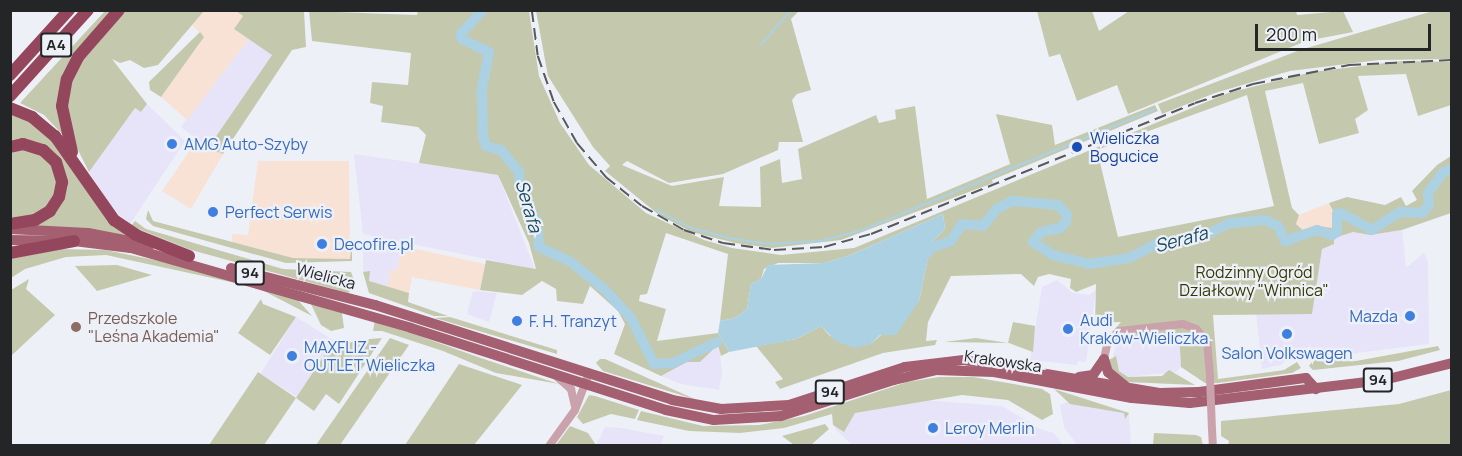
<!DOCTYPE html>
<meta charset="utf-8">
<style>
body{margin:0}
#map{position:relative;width:1462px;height:456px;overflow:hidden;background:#eef0f8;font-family:Manrope,sans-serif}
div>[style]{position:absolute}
.commercial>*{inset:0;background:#e7e3f9;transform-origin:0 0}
.industrial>*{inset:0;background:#f8e2d5}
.green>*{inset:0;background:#c4c9ae}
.water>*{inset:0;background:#abd1e3}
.stream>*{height:1.5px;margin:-0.75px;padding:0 0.75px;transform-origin:0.75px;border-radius:0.75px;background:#abd1e3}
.river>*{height:10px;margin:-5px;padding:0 5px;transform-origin:5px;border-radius:5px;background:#abd1e3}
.minor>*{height:8px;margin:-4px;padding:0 4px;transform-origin:4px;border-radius:4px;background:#caa2ab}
.major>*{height:10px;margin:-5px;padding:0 5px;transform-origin:5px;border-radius:5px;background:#a45f71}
.highway>*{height:12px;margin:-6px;padding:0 6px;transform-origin:6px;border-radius:6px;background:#94465d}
.rail>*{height:1.5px;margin-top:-0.75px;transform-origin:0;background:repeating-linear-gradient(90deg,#58595d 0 12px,transparent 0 18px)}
.minor-bridge>*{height:8px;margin:-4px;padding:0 4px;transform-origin:4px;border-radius:4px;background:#caa2ab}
.dots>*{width:16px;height:16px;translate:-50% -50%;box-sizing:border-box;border:3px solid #eef0f8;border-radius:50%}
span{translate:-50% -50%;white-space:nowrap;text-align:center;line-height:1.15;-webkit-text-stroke:4.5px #eef0f8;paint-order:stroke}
.shield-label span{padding:2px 4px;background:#eef0f8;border:2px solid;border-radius:4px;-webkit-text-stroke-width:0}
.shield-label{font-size:15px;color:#242527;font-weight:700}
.transit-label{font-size:16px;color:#164399}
.left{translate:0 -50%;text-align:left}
.shop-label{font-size:16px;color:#366cbe}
.right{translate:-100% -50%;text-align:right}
.park-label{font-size:16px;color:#333900}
.street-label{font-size:16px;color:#242527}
.education-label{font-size:16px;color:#785e54}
.water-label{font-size:18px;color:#174a5e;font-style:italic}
.frame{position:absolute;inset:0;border:12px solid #242527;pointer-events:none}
.scale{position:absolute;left:1255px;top:24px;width:176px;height:27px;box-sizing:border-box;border:3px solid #242527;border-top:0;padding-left:8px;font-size:18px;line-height:21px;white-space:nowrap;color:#242527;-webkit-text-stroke:4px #eef0f8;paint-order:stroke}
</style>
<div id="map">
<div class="commercial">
<i style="clip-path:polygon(249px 39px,272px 55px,208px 148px,181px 127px)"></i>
<i style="clip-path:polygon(147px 104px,185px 141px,130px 224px,111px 208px,89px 172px,135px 108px,141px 112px)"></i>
<i style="clip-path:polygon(354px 154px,498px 175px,535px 269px,363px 234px)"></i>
<i style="clip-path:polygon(1402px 230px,1406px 268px,1424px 253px,1428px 261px,1429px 344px,1332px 356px,1309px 350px,1290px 356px,1281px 365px,1262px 369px,1256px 313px,1312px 314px,1322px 249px,1333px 238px,1353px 232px,1370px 235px)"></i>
<i style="clip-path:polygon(376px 241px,402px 246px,397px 271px,391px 270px,387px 287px,368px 281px,363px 272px,363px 243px,373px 245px)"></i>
<i style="clip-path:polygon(1057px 280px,1073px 293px,1089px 295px,1096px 290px,1086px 362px,1078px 361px,1077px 365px,1030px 360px,1042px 287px)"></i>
<i style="clip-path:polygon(473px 291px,497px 293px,489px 322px,467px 314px)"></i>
<i style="left:296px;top:317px;width:45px;height:67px;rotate:32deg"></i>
<i style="clip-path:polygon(1179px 333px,1181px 367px,1176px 372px,1128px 377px,1119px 371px,1113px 356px,1117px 341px,1129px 336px)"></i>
<i style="clip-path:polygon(719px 345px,722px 372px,719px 390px,681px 384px,661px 376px,687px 362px,700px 362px)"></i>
<i style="clip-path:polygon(911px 399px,1002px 406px,1040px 429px,1054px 433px,1063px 445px,852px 445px,835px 429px,845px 420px,845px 411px)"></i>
<i style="clip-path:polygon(1070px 401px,1129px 413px,1131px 445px,1077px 445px,1064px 427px,1060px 405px)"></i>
<i style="clip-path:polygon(605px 427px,621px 428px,664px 436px,661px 445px,596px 445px)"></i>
</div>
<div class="industrial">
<i style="clip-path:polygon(204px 11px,236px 11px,243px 16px,234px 29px,249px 39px,187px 120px,161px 97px,204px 37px,192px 25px)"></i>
<i style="clip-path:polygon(197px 140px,223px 154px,191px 209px,162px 191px)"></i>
<i style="clip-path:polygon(258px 161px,349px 161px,350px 259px,293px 258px,232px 242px,232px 234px,248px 235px)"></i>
<i style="clip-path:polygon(1329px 203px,1335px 215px,1332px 228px,1305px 232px,1296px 224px,1299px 215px)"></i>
<i style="clip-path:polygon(402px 246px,485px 264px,480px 290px,412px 277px,409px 293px,387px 287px,391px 270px,397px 270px)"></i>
</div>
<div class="green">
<i style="clip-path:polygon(evenodd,418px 10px,529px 11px,539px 76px,560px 123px,589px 165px,646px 213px,704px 240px,732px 248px,781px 255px,854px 248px,1228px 93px,1312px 72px,1402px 61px,1451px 62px,1451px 105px,1418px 116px,1406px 74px,1358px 76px,1368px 110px,1355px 119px,1359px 133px,1319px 144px,1303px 83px,1265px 91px,1292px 208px,1299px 215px,1296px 224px,1305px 232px,1319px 226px,1332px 228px,1335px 215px,1329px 203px,1347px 197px,1385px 205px,1401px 197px,1406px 206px,1417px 200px,1412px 191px,1437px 165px,1451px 156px,1451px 213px,1402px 230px,1370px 235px,1353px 232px,1334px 238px,1334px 244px,1322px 249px,1312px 314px,1213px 315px,1218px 379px,1284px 370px,1297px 362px,1301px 368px,1292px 373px,1218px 383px,1205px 383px,1181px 367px,1179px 333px,1129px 336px,1114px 346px,1102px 343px,1121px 322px,1095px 323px,1096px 284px,1076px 292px,1070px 288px,1071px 279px,1049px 274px,1038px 277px,1034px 286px,1021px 274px,951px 276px,928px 322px,926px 341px,937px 340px,935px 345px,883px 353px,780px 389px,775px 382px,783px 379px,756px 346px,796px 339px,821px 326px,830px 336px,871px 344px,919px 301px,931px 243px,945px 229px,943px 214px,848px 256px,824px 263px,778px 263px,764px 269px,761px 279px,751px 284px,747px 309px,735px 318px,720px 321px,728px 254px,666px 233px,647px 294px,640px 295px,639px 301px,666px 309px,657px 341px,718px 333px,729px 352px,721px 356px,718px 345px,700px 362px,687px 362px,661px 376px,614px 354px,625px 324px,618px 311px,590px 286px,583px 304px,557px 301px,556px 289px,542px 281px,522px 295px,480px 290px,486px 260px,536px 269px,529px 243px,498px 175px,419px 163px,426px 135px,418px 127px,381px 122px,383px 106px,370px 103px,372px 82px,408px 85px,411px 53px,312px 41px,309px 11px,417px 15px,418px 10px,1247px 95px,1274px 206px,1118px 237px,1097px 150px,1247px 95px)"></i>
<i style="clip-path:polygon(105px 11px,114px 11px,78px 51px,58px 103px,62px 134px,44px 115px,20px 103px)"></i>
<i style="clip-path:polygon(123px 11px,204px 11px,158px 65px,144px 68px,130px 60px,120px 63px,112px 59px,147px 104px,141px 112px,135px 108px,89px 172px,73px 140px,67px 99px,78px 64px)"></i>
<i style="clip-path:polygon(236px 11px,304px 11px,306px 47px,292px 50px,223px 154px,208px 148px,272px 55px,234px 29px,243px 16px)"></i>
<i style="clip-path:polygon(536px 11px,799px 11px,791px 19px,811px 90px,797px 94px,792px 100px,803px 142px,779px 142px,778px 150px,723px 174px,669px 183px,627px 161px,622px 165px,672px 186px,724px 177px,719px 206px,761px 207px,760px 167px,780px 159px,782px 183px,802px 179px,798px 149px,876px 115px,879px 123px,896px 119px,895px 110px,915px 106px,927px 199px,1010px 164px,996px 114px,1052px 125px,1055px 145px,1155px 105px,1158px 111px,992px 180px,993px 183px,841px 240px,772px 248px,735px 243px,692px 232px,659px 215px,605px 171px,610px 166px,593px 147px,548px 76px)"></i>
<i style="clip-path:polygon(1296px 11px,1297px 15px,1343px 11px,1353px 32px,1306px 41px,1128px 114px,1117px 85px,1077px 101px,1060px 54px,1049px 57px,1037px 11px,1092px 11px,1099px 31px,1129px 11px)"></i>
<i style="clip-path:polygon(1433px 11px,1451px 11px,1451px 59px,1379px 60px,1290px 71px,1215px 93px,1162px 114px,1158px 104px,1300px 50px)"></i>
<i style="clip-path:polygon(200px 32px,204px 37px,161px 97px,150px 90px,149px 82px)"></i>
<i style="clip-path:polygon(10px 114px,39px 125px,130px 236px,30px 226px,50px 216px,60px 163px,11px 144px)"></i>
<i style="clip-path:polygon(29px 149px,50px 160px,58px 188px,41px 214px,11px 221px,11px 151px)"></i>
<i style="clip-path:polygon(148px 210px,153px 221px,293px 258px,350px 259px,352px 238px,352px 261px,286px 263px,153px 226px,146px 219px)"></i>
<i style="clip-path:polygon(135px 221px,146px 229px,283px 269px,351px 272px,356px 286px,348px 293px,341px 291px,191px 250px,131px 226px)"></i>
<i style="clip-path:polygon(60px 249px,105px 250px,165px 262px,297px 299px,312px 316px,258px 288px,106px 255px,66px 257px,25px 269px,11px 278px,11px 259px)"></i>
<i style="clip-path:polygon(117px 265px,152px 275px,97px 291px,75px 266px)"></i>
<i style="clip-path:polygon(370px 271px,369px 281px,409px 293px,408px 302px,448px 316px,434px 316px,369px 293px,363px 272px)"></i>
<i style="clip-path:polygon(29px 279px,26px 289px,55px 315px,11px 356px,11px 290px)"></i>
<i style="clip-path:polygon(261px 299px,263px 304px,296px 317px,270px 355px,238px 333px)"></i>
<i style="clip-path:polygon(310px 302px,342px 313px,344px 328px,331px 331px,321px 325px)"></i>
<i style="clip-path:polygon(450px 317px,557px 350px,557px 354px,435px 318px)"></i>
<i style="clip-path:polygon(375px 320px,478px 357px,559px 384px,496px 373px,443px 351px,382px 331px,373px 331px)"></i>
<i style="clip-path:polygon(1013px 322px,1035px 326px,1033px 352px,1009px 343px,944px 342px,976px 338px,1008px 343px)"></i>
<i style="clip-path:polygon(382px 338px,339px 404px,326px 394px,314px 411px,296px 398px,264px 445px,209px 445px,258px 372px,296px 398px,327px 351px,357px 340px)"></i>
<i style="clip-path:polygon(390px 338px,409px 345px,340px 445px,316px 445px)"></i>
<i style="clip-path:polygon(1438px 346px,1440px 350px,1398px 361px,1313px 370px,1309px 366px,1315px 358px,1356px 361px)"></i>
<i style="clip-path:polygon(1116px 356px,1119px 371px,1128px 377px,1162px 376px,1169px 370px,1195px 385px,1127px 382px,1114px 377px,1107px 361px)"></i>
<i style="clip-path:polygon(600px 359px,605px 359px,697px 400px,603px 371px,596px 363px)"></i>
<i style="clip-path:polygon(459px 364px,522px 385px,474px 445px,405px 445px)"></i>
<i style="clip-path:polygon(939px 377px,973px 377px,1042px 389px,1050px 394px,1053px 414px,1042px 420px,1008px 400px,962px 395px,855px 413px,844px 432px,833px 425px,832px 414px,784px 428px,740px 433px,689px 431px,637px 420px,641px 411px,703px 426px,759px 425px,804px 416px,907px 382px)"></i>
<i style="clip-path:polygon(1054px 389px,1129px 413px,1125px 419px,1124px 413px,1070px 404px)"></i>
<i style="clip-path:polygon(1451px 390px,1451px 445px,1228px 446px,1229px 441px,1221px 436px,1221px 421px,1399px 404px)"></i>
<i style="clip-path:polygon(589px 395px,595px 396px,639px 410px,635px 419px,611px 414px,583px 424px,577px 417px)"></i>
<i style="clip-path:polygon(825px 424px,829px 429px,811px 445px,794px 445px,782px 436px)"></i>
<i style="clip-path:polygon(570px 426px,588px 433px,596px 445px,556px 445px)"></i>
<i style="clip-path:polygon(1154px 433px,1196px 435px,1201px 437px,1203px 445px,1153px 445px)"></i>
</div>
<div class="water">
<i style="clip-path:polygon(943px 214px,945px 229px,931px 243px,919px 301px,896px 335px,880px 335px,871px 344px,854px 348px,836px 341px,821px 326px,796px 339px,729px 352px,718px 333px,720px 321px,735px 318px,747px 309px,751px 284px,761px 279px,768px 265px,824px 263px,848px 256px)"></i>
</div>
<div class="stream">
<i style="left:761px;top:45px;width:46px;rotate:-49.4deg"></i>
<i style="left:656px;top:210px;width:40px;rotate:26.6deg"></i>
<i style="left:692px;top:228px;width:38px;rotate:15deg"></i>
<i style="left:729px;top:238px;width:40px;rotate:8.5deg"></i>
<i style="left:769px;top:244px;width:52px;rotate:-3.3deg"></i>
<i style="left:821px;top:241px;width:42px;rotate:-15deg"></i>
<i style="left:862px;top:230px;width:317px;rotate:-22.4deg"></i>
</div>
<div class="river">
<i style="left:483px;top:10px;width:33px;rotate:133deg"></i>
<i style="left:461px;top:34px;width:5px;rotate:79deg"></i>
<i style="left:462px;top:39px;width:30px;rotate:26deg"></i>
<i style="left:489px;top:52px;width:38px;rotate:101deg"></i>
<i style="left:482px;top:89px;width:48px;rotate:88.8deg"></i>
<i style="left:483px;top:137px;width:9px;rotate:72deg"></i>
<i style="left:486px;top:146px;width:16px;rotate:15deg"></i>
<i style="left:501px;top:150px;width:28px;rotate:51deg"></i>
<i style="left:519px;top:172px;width:14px;rotate:86deg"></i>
<i style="left:520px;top:186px;width:41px;rotate:65.3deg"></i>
<i style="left:537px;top:223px;width:24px;rotate:85deg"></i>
<i style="left:539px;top:247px;width:35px;rotate:25deg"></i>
<i style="left:571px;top:262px;width:43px;rotate:39.3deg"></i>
<i style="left:604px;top:289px;width:40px;rotate:47deg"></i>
<i style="left:631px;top:318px;width:51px;rotate:63.4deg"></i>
<i style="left:654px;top:364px;width:19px;rotate:-3deg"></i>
<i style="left:673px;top:363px;width:49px;rotate:-25.5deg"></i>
<i style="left:921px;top:259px;width:17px;rotate:-45deg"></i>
<i style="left:933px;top:247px;width:19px;rotate:-18deg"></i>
<i style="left:951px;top:241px;width:20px;rotate:-57deg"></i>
<i style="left:962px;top:224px;width:21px;rotate:5deg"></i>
<i style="left:983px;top:226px;width:22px;rotate:-51deg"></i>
<i style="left:997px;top:209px;width:17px;rotate:-28deg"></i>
<i style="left:1012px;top:201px;width:46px;rotate:5deg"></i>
<i style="left:1058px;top:205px;width:13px;rotate:48deg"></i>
<i style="left:1067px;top:215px;width:7px;rotate:98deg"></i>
<i style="left:1066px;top:222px;width:8px;rotate:135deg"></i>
<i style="left:1060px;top:228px;width:19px;rotate:168deg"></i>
<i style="left:1041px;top:232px;width:13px;rotate:129deg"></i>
<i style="left:1033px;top:242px;width:24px;rotate:33deg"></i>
<i style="left:1053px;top:255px;width:37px;rotate:14deg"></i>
<i style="left:1089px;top:264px;width:40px;rotate:-8.5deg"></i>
<i style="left:1129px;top:258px;width:30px;rotate:-27deg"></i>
<i style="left:1156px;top:244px;width:42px;rotate:-6.8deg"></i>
<i style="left:1198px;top:239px;width:36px;rotate:-27deg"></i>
<i style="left:1230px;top:223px;width:35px;rotate:-5deg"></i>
<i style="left:1265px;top:220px;width:14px;rotate:25deg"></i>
<i style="left:1278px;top:226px;width:17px;rotate:65deg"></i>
<i style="left:1285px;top:241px;width:34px;rotate:-19deg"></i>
<i style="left:1317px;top:230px;width:16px;rotate:18deg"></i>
<i style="left:1332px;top:235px;width:6px;rotate:-31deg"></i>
<i style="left:1337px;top:232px;width:18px;rotate:-90deg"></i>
<i style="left:1337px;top:214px;width:4px;rotate:-14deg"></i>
<i style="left:1341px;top:213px;width:35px;rotate:29deg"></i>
<i style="left:1372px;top:230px;width:33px;rotate:-33deg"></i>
<i style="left:1400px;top:212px;width:22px;rotate:3deg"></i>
<i style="left:1422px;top:213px;width:11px;rotate:-49deg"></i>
<i style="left:1429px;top:205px;width:12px;rotate:-95deg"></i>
<i style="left:1428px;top:193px;width:26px;rotate:-54deg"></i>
<i style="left:1443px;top:172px;width:9px;rotate:-18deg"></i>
</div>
<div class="minor">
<i style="left:1104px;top:359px;width:14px;rotate:-78deg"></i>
<i style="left:1107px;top:345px;width:18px;rotate:-49deg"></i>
<i style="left:1119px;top:331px;width:64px;rotate:-6.2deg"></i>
<i style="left:1183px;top:324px;width:14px;rotate:21deg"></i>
<i style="left:1196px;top:329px;width:16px;rotate:47deg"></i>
<i style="left:1207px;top:341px;width:37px;rotate:85deg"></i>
<i style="left:556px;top:376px;width:20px;rotate:41deg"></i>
<i style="left:571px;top:389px;width:17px;rotate:77deg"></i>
<i style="left:1212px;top:429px;width:17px;rotate:87deg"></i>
<i style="left:549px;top:446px;width:44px;rotate:-54.2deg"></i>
<i style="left:575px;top:410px;width:40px;rotate:-69deg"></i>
</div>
<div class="major">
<i style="left:10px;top:229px;width:78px;rotate:2.9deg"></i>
<i style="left:88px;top:233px;width:63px;rotate:11deg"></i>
<i style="left:10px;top:240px;width:64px;rotate:0.9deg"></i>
<i style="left:74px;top:241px;width:57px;rotate:7deg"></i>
<i style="left:131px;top:248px;width:291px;rotate:15.9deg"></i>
<i style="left:411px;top:328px;width:268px;rotate:17.8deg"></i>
<i style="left:666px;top:410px;width:49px;rotate:11.8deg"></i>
<i style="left:714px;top:420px;width:67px;rotate:-3.4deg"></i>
<i style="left:781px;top:416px;width:119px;rotate:-17.7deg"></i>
<i style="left:894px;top:380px;width:43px;rotate:-13.4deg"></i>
<i style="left:936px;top:370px;width:58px;rotate:2deg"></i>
<i style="left:994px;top:372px;width:140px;rotate:10.7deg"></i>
<i style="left:1132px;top:398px;width:58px;rotate:4.9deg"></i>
<i style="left:1190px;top:403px;width:195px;rotate:-6.8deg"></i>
<i style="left:1384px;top:380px;width:70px;rotate:-14deg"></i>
<i style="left:231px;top:268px;width:149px;rotate:14.4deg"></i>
<i style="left:375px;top:305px;width:312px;rotate:17.7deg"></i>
<i style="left:672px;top:400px;width:50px;rotate:10.4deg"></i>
<i style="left:721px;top:409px;width:68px;rotate:-3.4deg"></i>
<i style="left:789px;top:405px;width:122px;rotate:-18.1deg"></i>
<i style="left:905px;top:367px;width:59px;rotate:-6.8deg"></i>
<i style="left:964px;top:360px;width:198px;rotate:9.6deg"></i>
<i style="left:1159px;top:393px;width:40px;rotate:-1.4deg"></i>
<i style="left:1199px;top:392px;width:108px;rotate:-7.5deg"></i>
<i style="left:1306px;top:378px;width:15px;rotate:48deg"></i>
<i style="left:1104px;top:359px;width:14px;rotate:73deg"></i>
<i style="left:1108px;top:372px;width:22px;rotate:39deg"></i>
<i style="left:1079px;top:377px;width:14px;rotate:-8deg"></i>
<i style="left:1093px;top:375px;width:19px;rotate:-55deg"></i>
</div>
<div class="highway">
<i style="left:10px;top:75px;width:88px;rotate:-47.8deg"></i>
<i style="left:10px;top:96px;width:116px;rotate:-47.8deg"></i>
<i style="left:10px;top:108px;width:24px;rotate:22deg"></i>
<i style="left:32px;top:117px;width:30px;rotate:40deg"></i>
<i style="left:55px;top:136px;width:103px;rotate:54.9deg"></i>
<i style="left:114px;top:220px;width:27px;rotate:34deg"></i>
<i style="left:136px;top:235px;width:57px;rotate:21.6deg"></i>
<i style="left:10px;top:147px;width:13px;rotate:-13deg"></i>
<i style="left:23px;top:144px;width:21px;rotate:17deg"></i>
<i style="left:43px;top:150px;width:18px;rotate:43deg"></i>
<i style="left:56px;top:162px;width:21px;rotate:73deg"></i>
<i style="left:62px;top:182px;width:15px;rotate:101deg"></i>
<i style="left:59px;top:197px;width:17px;rotate:123deg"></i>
<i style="left:50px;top:211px;width:17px;rotate:149deg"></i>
<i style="left:35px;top:220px;width:25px;rotate:171deg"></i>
<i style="left:72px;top:152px;width:47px;rotate:-102.3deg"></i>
<i style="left:62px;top:106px;width:27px;rotate:-80deg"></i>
<i style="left:67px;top:79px;width:25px;rotate:-63deg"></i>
<i style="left:78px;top:57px;width:62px;rotate:-48.9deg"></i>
<i style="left:10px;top:253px;width:65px;rotate:-10.6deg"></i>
</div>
<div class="rail">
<i style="left:532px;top:10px;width:46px;rotate:82.6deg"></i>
<i style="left:538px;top:56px;width:49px;rotate:70.8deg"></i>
<i style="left:554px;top:102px;width:47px;rotate:60.7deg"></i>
<i style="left:577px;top:143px;width:45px;rotate:49.5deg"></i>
<i style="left:606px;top:177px;width:46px;rotate:38.9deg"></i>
<i style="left:642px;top:206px;width:48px;rotate:29.7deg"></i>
<i style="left:684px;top:230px;width:41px;rotate:18.4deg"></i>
<i style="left:723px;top:243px;width:51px;rotate:7.8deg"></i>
<i style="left:774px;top:250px;width:50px;rotate:-3.4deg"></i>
<i style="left:824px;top:247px;width:49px;rotate:-15.5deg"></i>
<i style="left:871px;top:234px;width:349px;rotate:-22deg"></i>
<i style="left:1195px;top:103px;width:61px;rotate:-18.1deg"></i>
<i style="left:1253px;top:84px;width:98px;rotate:-11.2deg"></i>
<i style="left:1349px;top:65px;width:103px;rotate:-2.8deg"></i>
</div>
<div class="minor-bridge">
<i style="left:1210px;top:378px;width:51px;rotate:87.8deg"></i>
</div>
<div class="dots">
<i style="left:172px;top:144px;background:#3f7fe0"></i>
<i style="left:1077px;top:147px;background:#1a4fb4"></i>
<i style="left:213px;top:212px;background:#3f7fe0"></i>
<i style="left:322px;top:244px;background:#3f7fe0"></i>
<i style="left:1410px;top:316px;background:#3f7fe0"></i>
<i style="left:517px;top:321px;background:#3f7fe0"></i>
<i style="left:76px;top:327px;background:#8d6e63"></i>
<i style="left:1068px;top:329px;background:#3f7fe0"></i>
<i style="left:1287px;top:334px;background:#3f7fe0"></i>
<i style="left:292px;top:356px;background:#3f7fe0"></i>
<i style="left:933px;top:428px;background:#3f7fe0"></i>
</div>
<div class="shield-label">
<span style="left:56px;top:45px">A4</span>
<span style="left:250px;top:273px">94</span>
<span style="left:1378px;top:380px">94</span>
<span style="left:830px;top:392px">94</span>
</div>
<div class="transit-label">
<span class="left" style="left:1090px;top:147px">Wieliczka<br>Bogucice</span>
</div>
<div class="shop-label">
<span class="left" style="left:184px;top:144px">AMG Auto-Szyby</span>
<span class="left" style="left:225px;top:212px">Perfect Serwis</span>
<span class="left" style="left:334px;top:244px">Decofire.pl</span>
<span class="right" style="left:1398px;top:316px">Mazda</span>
<span class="left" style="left:1080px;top:329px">Audi<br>Kraków-Wieliczka</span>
<span class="left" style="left:529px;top:321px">F. H. Tranzyt</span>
<span class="left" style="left:304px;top:356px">MAXFLIZ -<br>OUTLET Wieliczka</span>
<span style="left:1287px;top:353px">Salon Volkswagen</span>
<span class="left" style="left:945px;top:428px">Leroy Merlin</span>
</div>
<div class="park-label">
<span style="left:1254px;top:281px">Rodzinny Ogród<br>Działkowy "Winnica"</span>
</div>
<div class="street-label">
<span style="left:326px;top:276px;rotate:15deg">Wielicka</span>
<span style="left:1003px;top:361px;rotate:8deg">Krakowska</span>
</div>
<div class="education-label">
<span class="left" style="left:88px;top:327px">Przedszkole<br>"Leśna Akademia"</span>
</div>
<div class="water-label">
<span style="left:529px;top:206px;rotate:74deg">Serafa</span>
<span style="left:1181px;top:239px;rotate:-15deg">Serafa</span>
</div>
<div class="frame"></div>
<div class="scale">200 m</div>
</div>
